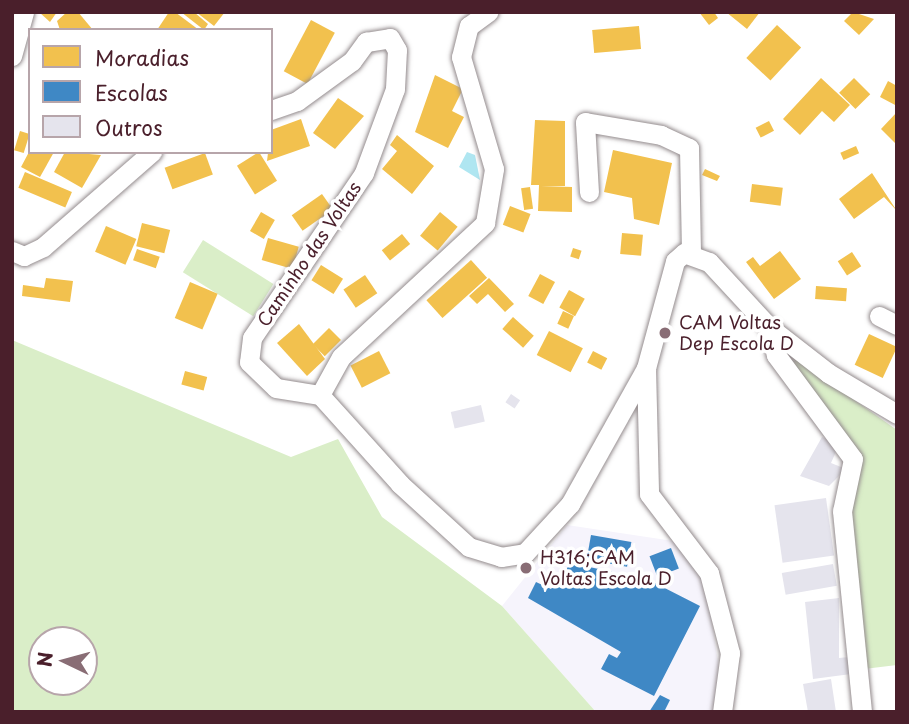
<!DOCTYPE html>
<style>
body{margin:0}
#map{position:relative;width:909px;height:724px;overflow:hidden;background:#fff;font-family:"Playpen Sans",sans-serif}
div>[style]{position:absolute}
.built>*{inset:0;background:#f6f4fc}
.green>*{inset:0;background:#daeec8;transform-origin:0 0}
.water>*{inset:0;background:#afe6f1}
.homes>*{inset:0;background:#f2c14e;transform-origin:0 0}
.schools>*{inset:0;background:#3f88c5;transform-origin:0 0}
.building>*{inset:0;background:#e5e4ed;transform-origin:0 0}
.roads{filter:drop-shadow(0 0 2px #948c8e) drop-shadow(0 0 2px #948c8e)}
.minor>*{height:19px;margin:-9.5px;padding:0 9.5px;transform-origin:9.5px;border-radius:9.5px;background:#fff}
.dots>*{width:19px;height:19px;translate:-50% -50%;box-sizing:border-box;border:4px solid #fff;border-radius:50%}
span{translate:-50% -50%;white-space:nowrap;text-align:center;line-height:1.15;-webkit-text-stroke:7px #fff;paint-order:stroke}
.street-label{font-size:18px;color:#4a1f2b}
.poi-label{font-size:18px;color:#4a1f2b}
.left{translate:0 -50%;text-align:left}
.frame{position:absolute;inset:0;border:14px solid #4a1f2b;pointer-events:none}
.legend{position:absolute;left:28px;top:28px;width:245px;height:126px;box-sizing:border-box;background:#fff;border:2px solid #b7a5aa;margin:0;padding:9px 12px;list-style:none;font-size:21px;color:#4a1f2b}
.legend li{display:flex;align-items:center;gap:14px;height:35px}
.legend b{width:35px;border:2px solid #b7a5aa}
.north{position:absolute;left:28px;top:626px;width:70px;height:70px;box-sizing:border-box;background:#fff;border:2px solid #b7a5aa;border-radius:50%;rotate:275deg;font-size:19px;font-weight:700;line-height:28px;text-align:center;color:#4a1f2b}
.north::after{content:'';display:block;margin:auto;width:24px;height:32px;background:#896d75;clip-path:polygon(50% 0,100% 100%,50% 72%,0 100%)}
</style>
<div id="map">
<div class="built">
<i style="clip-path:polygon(567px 525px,680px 542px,706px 584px,721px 681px,714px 712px,596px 712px,502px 606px)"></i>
</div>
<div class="green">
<i style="left:203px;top:240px;width:83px;height:38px;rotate:32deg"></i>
<i style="clip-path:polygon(evenodd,12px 340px,291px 457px,338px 439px,382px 517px,502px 606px,596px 712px,12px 712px,12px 340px,84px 640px,84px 682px,42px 682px,42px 640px,84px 640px)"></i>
<i style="clip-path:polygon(796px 359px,897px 430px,897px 665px,864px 669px,847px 517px,861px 455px,791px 364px)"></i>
</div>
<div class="water">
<i style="clip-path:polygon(467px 152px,475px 155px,480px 180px,459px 167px)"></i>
</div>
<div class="homes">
<i style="clip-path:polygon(39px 12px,57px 12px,50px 22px)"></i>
<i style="clip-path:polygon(67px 12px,78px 12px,93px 30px,60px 30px,57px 21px)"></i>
<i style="clip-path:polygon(169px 12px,175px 12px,199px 30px,157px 30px)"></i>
<i style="clip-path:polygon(181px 12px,194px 12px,208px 24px,204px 30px)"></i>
<i style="clip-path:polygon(196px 12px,225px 12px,214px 26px)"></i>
<i style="clip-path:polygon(699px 12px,714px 12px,718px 18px,709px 25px)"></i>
<i style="clip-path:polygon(726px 12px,760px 12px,747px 29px)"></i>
<i style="clip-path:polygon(853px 12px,874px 19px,859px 35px,844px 21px)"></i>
<i style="left:311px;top:20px;width:27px;height:58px;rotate:28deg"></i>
<i style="left:777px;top:25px;width:33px;height:45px;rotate:43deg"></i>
<i style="left:639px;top:26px;width:23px;height:47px;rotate:85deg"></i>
<i style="clip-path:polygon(435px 75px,463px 89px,452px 111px,464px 117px,448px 148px,415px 132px)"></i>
<i style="clip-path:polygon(821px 78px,850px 105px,834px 122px,822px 111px,800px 135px,783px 119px)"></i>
<i style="left:854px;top:78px;width:23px;height:21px;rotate:45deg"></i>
<i style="clip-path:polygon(888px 81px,897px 86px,897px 106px,880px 97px)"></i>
<i style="clip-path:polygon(338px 98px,364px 116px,335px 149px,313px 133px)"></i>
<i style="clip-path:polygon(897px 112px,897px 142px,895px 143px,881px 129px)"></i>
<i style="clip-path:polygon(301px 119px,310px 146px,267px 161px,271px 130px)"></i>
<i style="clip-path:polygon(535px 120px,565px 121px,565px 186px,541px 186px,572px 187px,572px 212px,538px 211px,539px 185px,531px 185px)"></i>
<i style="left:769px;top:121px;width:11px;height:15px;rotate:63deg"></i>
<i style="left:20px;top:131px;width:10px;height:20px;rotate:17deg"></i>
<i style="clip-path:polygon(397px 135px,434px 166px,412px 194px,382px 169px,397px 151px,390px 145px)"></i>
<i style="left:856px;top:146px;width:8px;height:17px;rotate:67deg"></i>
<i style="clip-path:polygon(613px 150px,672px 163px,659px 225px,634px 219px,632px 198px,604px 192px)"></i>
<i style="clip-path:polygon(29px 152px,54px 152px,40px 177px,21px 167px)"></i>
<i style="clip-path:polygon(65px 152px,101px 155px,82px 188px,54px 172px)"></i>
<i style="left:259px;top:152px;width:34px;height:26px;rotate:58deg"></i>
<i style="left:205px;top:153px;width:23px;height:43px;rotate:70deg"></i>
<i style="clip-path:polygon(705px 169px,720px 176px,717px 181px,702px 175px)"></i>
<i style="left:25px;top:172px;width:51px;height:17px;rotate:23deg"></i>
<i style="clip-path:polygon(872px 173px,897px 211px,884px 197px,854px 219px,839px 199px)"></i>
<i style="left:752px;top:184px;width:31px;height:18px;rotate:7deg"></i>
<i style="left:530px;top:187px;width:22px;height:9px;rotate:82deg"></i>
<i style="left:322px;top:194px;width:19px;height:37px;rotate:55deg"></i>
<i style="left:510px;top:206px;width:22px;height:20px;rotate:21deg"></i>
<i style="left:261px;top:212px;width:16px;height:22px;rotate:30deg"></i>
<i style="left:440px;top:212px;width:23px;height:31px;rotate:40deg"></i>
<i style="left:142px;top:223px;width:29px;height:24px;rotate:14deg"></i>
<i style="left:106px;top:226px;width:33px;height:28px;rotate:23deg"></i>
<i style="left:622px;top:233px;width:21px;height:21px;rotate:5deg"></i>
<i style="left:402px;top:234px;width:13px;height:26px;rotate:51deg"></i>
<i style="left:268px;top:238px;width:32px;height:23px;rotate:16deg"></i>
<i style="left:573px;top:248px;width:9px;height:9px;rotate:18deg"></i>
<i style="left:137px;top:249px;width:24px;height:12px;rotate:19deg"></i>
<i style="clip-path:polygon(780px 251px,801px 279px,774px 299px,746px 262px,753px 257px,760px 266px)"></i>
<i style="left:852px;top:252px;width:17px;height:17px;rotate:57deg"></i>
<i style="left:471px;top:260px;width:24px;height:60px;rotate:48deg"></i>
<i style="left:321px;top:265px;width:26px;height:18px;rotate:32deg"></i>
<i style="left:540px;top:274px;width:17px;height:25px;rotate:28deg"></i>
<i style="left:365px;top:275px;width:22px;height:26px;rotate:56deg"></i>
<i style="clip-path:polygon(46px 278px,73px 281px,70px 302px,22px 296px,23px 285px,44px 288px)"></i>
<i style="clip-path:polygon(489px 278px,514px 304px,505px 312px,488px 294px,477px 304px,469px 296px)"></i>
<i style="left:190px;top:282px;width:30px;height:39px;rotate:23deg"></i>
<i style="left:816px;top:286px;width:31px;height:13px;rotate:4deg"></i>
<i style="left:569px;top:290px;width:18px;height:20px;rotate:29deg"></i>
<i style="left:563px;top:311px;width:12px;height:14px;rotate:24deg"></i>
<i style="left:513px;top:317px;width:28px;height:16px;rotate:42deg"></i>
<i style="clip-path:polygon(299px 324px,325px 359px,307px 376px,277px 343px)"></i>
<i style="left:329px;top:328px;width:17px;height:23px;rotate:45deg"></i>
<i style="left:549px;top:331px;width:38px;height:27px;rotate:27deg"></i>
<i style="left:869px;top:334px;width:31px;height:34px;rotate:25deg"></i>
<i style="left:379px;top:351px;width:25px;height:32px;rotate:63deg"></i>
<i style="left:593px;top:351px;width:16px;height:13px;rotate:27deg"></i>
<i style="left:185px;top:371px;width:23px;height:14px;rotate:15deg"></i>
</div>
<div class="schools">
<i style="left:591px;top:535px;width:41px;height:25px;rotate:10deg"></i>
<i style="left:671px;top:548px;width:22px;height:23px;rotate:69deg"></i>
<i style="clip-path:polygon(571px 563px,649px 580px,700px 606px,654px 696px,601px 669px,609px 654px,617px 658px,621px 652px,528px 598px,536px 582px,551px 589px)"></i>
<i style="clip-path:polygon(660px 695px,670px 700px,664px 712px,649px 712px)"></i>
</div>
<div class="building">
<i style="left:511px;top:394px;width:11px;height:10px;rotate:34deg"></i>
<i style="left:481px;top:405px;width:17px;height:31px;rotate:77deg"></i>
<i style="clip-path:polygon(822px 437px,839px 445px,831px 463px,846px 469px,829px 486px,800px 476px)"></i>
<i style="left:826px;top:498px;width:58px;height:52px;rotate:82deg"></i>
<i style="left:833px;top:564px;width:22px;height:52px;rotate:80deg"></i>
<i style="clip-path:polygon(839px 598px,839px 658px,849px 657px,851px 674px,813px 679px,805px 602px)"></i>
<i style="clip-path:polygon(831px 679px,836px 712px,808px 712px,803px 684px)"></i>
</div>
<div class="roads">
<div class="minor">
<i style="left:12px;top:56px;width:46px;rotate:-74.7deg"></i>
<i style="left:271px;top:110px;width:28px;rotate:-19deg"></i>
<i style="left:297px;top:101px;width:68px;rotate:-36deg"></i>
<i style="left:352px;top:61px;width:24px;rotate:-54deg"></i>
<i style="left:366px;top:42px;width:24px;rotate:-9deg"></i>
<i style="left:390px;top:38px;width:14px;rotate:60deg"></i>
<i style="left:397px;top:50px;width:39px;rotate:93deg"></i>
<i style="left:395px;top:89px;width:90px;rotate:110.3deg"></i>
<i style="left:364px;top:173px;width:199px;rotate:124.2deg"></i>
<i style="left:252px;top:338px;width:24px;rotate:97deg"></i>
<i style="left:249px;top:362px;width:37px;rotate:44deg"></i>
<i style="left:276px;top:388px;width:45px;rotate:9deg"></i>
<i style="left:320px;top:395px;width:120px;rotate:48deg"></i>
<i style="left:400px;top:484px;width:93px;rotate:42.4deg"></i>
<i style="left:469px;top:547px;width:34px;rotate:17deg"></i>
<i style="left:501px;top:557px;width:24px;rotate:-9deg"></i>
<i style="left:525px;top:553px;width:67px;rotate:-47.4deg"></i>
<i style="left:570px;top:504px;width:156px;rotate:-60.8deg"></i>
<i style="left:646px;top:368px;width:111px;rotate:-74.8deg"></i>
<i style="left:675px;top:261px;width:12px;rotate:-42deg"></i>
<i style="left:684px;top:253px;width:27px;rotate:20deg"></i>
<i style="left:709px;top:262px;width:88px;rotate:47.3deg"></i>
<i style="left:769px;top:327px;width:75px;rotate:37.9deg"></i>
<i style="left:828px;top:373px;width:80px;rotate:30.7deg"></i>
<i style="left:589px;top:192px;width:70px;rotate:-93.3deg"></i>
<i style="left:585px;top:122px;width:77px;rotate:9.7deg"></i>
<i style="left:661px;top:135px;width:31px;rotate:25deg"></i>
<i style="left:689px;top:148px;width:104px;rotate:88.9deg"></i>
<i style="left:12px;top:251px;width:13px;rotate:23deg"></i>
<i style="left:24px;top:256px;width:21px;rotate:-25deg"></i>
<i style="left:43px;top:247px;width:145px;rotate:-41.1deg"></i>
<i style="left:879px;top:316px;width:20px;rotate:27deg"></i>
<i style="left:769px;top:327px;width:29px;rotate:76deg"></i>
<i style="left:776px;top:355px;width:129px;rotate:53.5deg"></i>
<i style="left:853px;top:459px;width:53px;rotate:101.9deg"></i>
<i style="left:842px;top:511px;width:202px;rotate:84.3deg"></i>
<i style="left:646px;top:368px;width:126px;rotate:88.6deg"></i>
<i style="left:649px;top:494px;width:99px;rotate:52.8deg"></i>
<i style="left:709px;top:573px;width:83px;rotate:75.3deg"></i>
<i style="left:730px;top:653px;width:60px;rotate:97.7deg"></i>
<i style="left:320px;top:395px;width:43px;rotate:-61.1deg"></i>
<i style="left:341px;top:357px;width:197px;rotate:-42.9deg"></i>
<i style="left:485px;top:223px;width:55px;rotate:-80.5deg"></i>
<i style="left:494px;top:169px;width:117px;rotate:-106.4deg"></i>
<i style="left:461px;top:57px;width:32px;rotate:-76deg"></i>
<i style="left:469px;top:26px;width:24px;rotate:-36deg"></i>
</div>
</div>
<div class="dots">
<i style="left:665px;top:333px;background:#896d75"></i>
<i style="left:526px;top:568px;background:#896d75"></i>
</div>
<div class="street-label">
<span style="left:309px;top:254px;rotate:-56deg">Caminho das Voltas</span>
</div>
<div class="poi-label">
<span class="left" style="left:679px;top:333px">CAM Voltas<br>Dep Escola D</span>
<span class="left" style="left:540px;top:568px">H316;CAM<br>Voltas Escola D</span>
</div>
<div class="frame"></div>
<ul class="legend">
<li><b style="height:19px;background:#f2c14e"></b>Moradias</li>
<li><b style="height:19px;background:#3f88c5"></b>Escolas</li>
<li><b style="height:19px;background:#e5e4ed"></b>Outros</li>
</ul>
<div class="north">N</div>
</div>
